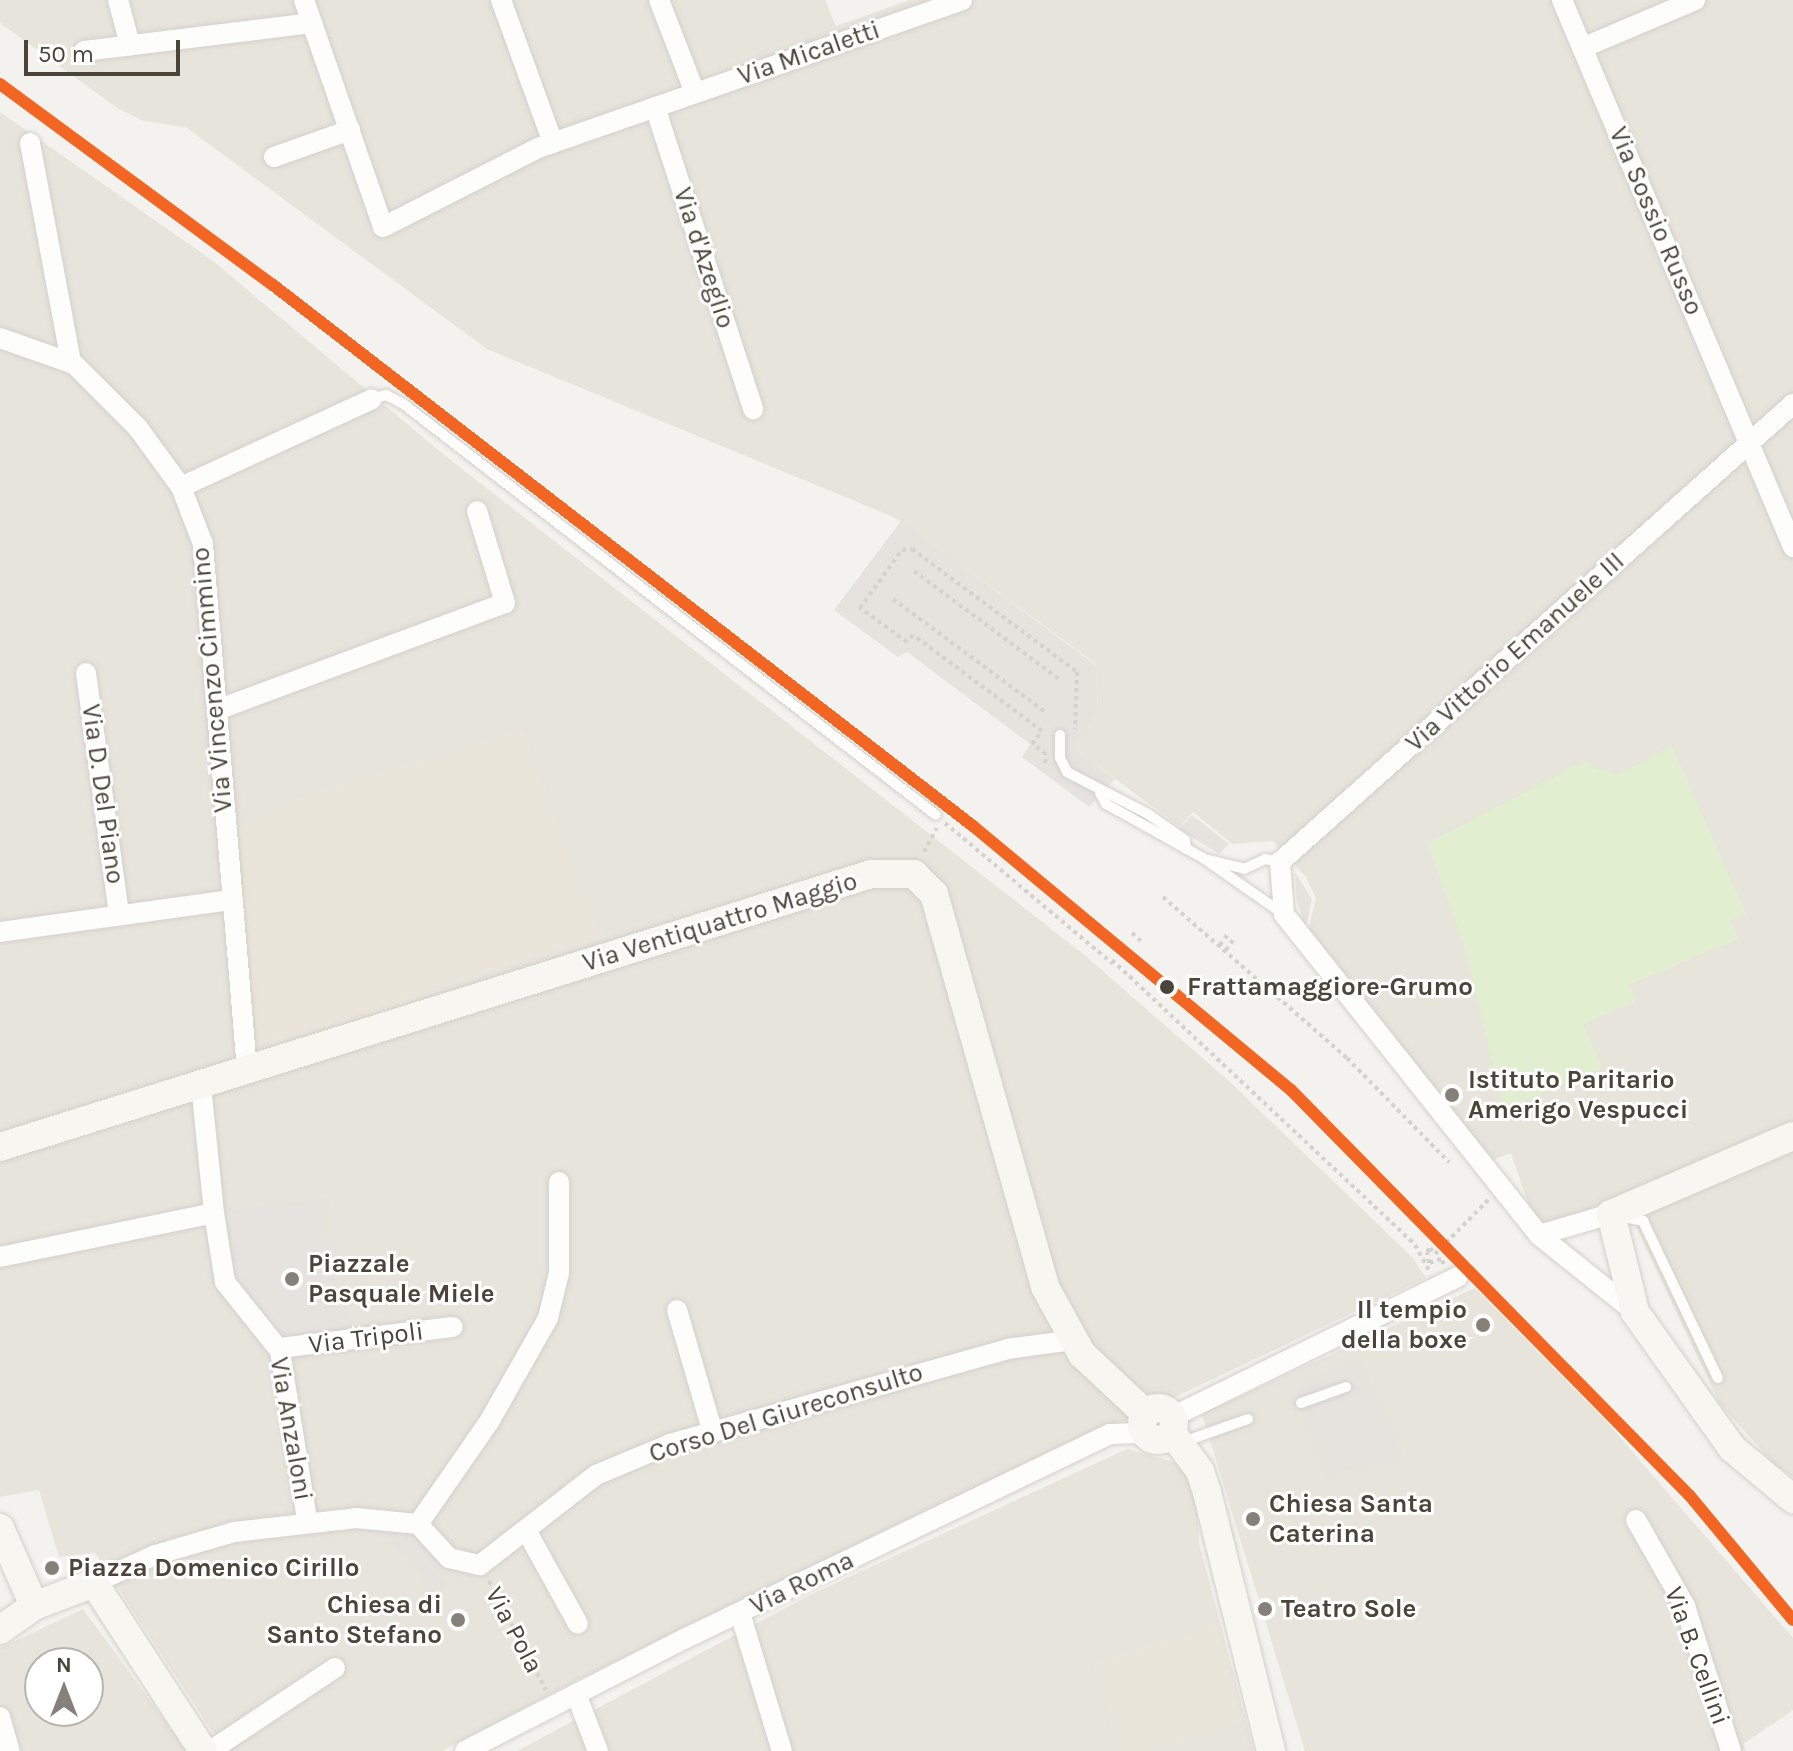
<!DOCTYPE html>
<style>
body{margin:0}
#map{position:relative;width:1793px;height:1751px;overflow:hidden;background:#f4f2ee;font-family:Karla,sans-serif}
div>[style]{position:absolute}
.residential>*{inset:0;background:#e7e4dc}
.education>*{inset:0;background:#eae5da}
.green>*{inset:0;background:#e1eecf}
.parking>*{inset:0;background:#e6e3df}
.path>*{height:4px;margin-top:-2px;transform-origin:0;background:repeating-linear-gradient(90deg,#d3d2cc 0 4px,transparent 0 8px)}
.roads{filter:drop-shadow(0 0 2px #d2d0cb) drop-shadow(0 0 2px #d2d0cb)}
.lane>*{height:10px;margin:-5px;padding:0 5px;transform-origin:5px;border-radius:5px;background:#fdfdfc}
.street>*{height:20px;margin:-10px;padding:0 10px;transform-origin:10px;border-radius:10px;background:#fdfdfc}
.secondary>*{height:28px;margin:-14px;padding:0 14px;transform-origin:14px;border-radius:14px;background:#f7f6f1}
.secondary>.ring{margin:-14px;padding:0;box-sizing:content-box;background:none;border:28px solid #f7f6f1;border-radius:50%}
.rail-1>*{height:12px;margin:-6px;padding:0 6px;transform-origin:6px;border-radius:6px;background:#f26522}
.dots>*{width:22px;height:22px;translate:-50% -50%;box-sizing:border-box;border:4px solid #fff;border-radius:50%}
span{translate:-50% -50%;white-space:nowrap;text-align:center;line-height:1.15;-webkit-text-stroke:6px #fff;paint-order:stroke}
.street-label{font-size:26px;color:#4b4439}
.stop-label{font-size:26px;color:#4b4439;font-weight:700}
.left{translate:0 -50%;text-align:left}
.poi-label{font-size:26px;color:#4b4439;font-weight:700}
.right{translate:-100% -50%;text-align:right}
.north{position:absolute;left:24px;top:1647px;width:80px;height:80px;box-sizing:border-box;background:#fff;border:2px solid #b7b4b0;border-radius:50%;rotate:0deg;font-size:22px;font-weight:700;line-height:32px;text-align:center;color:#4b4439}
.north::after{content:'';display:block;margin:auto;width:28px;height:36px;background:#868178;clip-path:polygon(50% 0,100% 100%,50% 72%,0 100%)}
.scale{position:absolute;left:24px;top:40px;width:156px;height:36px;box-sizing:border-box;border:4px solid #4b4439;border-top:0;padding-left:10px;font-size:24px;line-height:28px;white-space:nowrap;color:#4b4439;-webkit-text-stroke:6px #fff;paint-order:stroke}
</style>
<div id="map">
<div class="residential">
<i style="clip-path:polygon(0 0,825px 0,836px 26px,910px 0,1793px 0,1793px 1123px,1545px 1228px,1529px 1206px,1511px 1153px,1488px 1162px,1308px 930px,1316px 898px,1306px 877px,1273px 841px,1232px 844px,1193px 812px,1180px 827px,1074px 748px,1098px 713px,1096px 664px,896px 518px,487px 349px,187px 128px,141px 120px,119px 109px,0 23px)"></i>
<i style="clip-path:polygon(0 112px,213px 261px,443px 454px,1082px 953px,1230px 1082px,1412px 1257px,1426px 1278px,575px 1681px,442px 1751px,225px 1751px,95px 1553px,59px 1557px,39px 1490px,0 1497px)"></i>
<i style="clip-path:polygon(1793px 1147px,1793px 1477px,1775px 1465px,1720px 1404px,1631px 1216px)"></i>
<i style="clip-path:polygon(1475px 1288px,1606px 1421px,1793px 1638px,1793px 1710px,1743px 1744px,1746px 1751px,1305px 1751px,1202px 1414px)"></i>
<i style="clip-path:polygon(1127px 1449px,1184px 1465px,1196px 1483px,1199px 1543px,1254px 1751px,517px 1751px,810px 1595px)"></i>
<i style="clip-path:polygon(evenodd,83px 1609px,187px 1751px,0 1751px,0 1648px,83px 1609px,40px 1663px,88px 1663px,88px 1711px,40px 1711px,40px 1663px)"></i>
</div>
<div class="education">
<i style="clip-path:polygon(523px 730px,604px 938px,468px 978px,357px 1023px,265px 1050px,254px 1035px,236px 828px,296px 799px)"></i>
<i style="clip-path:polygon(1217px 1624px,1242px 1720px,1156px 1751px,1118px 1751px,1093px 1665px)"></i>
</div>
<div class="green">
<i style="clip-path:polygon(1672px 746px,1746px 914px,1730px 921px,1738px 939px,1629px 985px,1635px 1002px,1583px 1024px,1602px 1068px,1503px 1110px,1467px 955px,1428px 843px,1571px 768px,1589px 761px,1593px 768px,1618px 774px)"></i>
</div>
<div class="parking">
<i style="clip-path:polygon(901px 521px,1096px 665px,1098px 713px,1074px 748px,1115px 779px,1089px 807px,1022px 757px,1030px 744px,907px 652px,898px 657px,834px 610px)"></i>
<i style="clip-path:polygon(1192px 815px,1229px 844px,1219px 854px,1179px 829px)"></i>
<i style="clip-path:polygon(1295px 872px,1312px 899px,1306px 928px,1297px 902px)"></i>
<i style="clip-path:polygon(331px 1198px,319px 1241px,333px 1240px,355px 1333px,289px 1339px,235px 1270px,227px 1210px)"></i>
<i style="clip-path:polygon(1360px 1360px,1404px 1457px,1326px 1476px,1295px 1387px)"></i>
<i style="clip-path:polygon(385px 1523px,423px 1547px,449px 1583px,433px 1598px,411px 1559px,371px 1528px)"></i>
</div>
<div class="path">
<i style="left:914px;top:571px;width:181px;rotate:36.7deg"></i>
<i style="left:893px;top:599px;width:189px;rotate:36.6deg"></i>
<i style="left:1045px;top:763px;width:9px;rotate:-84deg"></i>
<i style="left:1046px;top:754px;width:17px;rotate:-144deg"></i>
<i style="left:1032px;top:744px;width:16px;rotate:-52deg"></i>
<i style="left:1042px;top:731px;width:161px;rotate:-143.3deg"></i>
<i style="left:913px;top:635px;width:9px;rotate:131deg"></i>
<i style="left:907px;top:642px;width:58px;rotate:-144.1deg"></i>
<i style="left:860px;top:608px;width:72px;rotate:-54.1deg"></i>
<i style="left:902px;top:550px;width:10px;rotate:-6deg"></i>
<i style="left:912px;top:549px;width:206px;rotate:36.7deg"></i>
<i style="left:1077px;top:672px;width:57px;rotate:92deg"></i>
<i style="left:945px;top:823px;width:219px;rotate:40deg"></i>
<i style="left:924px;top:852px;width:27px;rotate:-62deg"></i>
<i style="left:1163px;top:897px;width:244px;rotate:41.2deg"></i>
<i style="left:1347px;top:1058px;width:146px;rotate:45.6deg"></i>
<i style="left:1132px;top:933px;width:13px;rotate:42deg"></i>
<i style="left:1220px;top:945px;width:14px;rotate:-54deg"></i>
<i style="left:1226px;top:950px;width:14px;rotate:-54deg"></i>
<i style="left:1112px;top:960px;width:416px;rotate:43.2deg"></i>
<i style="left:1415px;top:1245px;width:29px;rotate:61deg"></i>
<i style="left:1444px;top:1264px;width:6px;rotate:-121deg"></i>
<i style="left:1441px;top:1259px;width:13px;rotate:162deg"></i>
<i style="left:1429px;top:1263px;width:11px;rotate:-100deg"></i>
<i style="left:1427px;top:1252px;width:5px;rotate:-53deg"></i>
<i style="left:1430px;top:1248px;width:8px;rotate:50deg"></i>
<i style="left:1435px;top:1254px;width:76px;rotate:-45.5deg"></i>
<i style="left:489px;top:1581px;width:123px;rotate:62.4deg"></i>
</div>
<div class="roads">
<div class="lane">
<i style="left:372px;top:399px;width:15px;rotate:-16deg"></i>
<i style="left:386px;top:395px;width:18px;rotate:27deg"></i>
<i style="left:402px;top:403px;width:674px;rotate:37.65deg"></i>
<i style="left:1060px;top:735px;width:23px;rotate:90deg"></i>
<i style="left:1060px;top:758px;width:16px;rotate:63deg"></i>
<i style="left:1067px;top:772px;width:91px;rotate:27.4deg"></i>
<i style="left:1148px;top:814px;width:45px;rotate:35.1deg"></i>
<i style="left:1185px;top:840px;width:9px;rotate:84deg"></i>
<i style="left:1100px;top:793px;width:13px;rotate:61deg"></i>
<i style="left:1106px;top:804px;width:111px;rotate:29.1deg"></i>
<i style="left:1203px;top:858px;width:96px;rotate:34.8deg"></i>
<i style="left:1209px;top:860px;width:36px;rotate:14deg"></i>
<i style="left:1244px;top:869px;width:23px;rotate:-25deg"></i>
<i style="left:1265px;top:859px;width:15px;rotate:11deg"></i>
<i style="left:1620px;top:1216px;width:24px;rotate:12deg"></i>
<i style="left:1643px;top:1221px;width:174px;rotate:64.5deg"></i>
<i style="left:1301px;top:1403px;width:48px;rotate:-19.6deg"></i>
<i style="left:1183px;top:1442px;width:69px;rotate:-19.5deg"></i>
</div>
<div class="street">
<i style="left:118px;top:0;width:47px;rotate:75.1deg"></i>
<i style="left:304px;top:0;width:240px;rotate:70.8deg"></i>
<i style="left:383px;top:227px;width:174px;rotate:-27deg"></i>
<i style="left:538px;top:148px;width:449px;rotate:-19.2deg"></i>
<i style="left:501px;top:0;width:152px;rotate:70deg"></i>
<i style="left:659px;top:0;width:100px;rotate:68.8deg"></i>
<i style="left:1562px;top:0;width:594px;rotate:67.11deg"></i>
<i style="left:1582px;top:48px;width:123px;rotate:-23deg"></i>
<i style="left:84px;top:51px;width:230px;rotate:-7deg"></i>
<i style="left:655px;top:107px;width:318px;rotate:72deg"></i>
<i style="left:30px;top:143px;width:224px;rotate:79.4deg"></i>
<i style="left:274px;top:157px;width:81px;rotate:-19.6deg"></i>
<i style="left:0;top:338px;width:78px;rotate:19.4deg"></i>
<i style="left:74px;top:364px;width:91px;rotate:45deg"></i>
<i style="left:138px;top:428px;width:73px;rotate:53.9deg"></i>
<i style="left:181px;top:487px;width:61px;rotate:68.9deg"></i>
<i style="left:203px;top:544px;width:528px;rotate:85.22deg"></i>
<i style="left:181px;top:487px;width:210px;rotate:-24.7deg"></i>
<i style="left:86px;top:673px;width:244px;rotate:82.2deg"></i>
<i style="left:217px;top:710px;width:307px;rotate:-20.4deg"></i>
<i style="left:505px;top:603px;width:96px;rotate:-106.9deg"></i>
<i style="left:0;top:932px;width:232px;rotate:-7.9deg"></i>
<i style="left:214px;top:1213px;width:70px;rotate:80.9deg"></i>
<i style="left:225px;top:1282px;width:88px;rotate:51.4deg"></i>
<i style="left:280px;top:1351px;width:171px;rotate:80.9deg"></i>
<i style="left:1539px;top:1235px;width:75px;rotate:-16.3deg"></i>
<i style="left:0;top:1257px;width:218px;rotate:-11.6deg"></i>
<i style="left:214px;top:1213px;width:129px;rotate:-95.8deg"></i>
<i style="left:677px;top:1310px;width:125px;rotate:73.7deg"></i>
<i style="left:1635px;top:1312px;width:123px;rotate:-141.3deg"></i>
<i style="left:1539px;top:1235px;width:410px;rotate:-128.5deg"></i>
<i style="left:1284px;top:914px;width:52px;rotate:-94.4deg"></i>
<i style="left:1280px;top:862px;width:688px;rotate:-41.76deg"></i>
<i style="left:279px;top:1348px;width:175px;rotate:-6.9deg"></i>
<i style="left:1172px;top:1417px;width:318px;rotate:-26.1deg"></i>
<i style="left:1636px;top:1520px;width:99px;rotate:60.3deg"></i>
<i style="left:1685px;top:1606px;width:152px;rotate:72.4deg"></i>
<i style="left:418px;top:1524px;width:124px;rotate:-55.2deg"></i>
<i style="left:489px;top:1422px;width:120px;rotate:-60.4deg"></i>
<i style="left:548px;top:1318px;width:46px;rotate:-76.3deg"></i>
<i style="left:559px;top:1273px;width:91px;rotate:-90deg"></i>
<i style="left:526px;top:1530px;width:107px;rotate:61deg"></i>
<i style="left:94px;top:1583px;width:67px;rotate:-24.7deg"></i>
<i style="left:155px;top:1555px;width:82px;rotate:-16.2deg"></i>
<i style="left:234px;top:1532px;width:123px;rotate:-6.5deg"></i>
<i style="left:356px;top:1518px;width:62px;rotate:5.5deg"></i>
<i style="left:418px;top:1524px;width:46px;rotate:47.6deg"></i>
<i style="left:449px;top:1558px;width:32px;rotate:13deg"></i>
<i style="left:480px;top:1565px;width:147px;rotate:-37.8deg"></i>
<i style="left:596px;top:1475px;width:80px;rotate:-22.7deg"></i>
<i style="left:670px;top:1444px;width:350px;rotate:-15.7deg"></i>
<i style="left:1007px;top:1349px;width:68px;rotate:-7.7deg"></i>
<i style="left:740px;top:1613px;width:144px;rotate:73.1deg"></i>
<i style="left:576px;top:1694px;width:61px;rotate:68.9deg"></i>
<i style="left:0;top:1717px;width:35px;rotate:74deg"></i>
<i style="left:210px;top:1751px;width:150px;rotate:-33.6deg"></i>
<i style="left:465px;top:1751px;width:246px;rotate:-27.1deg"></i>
<i style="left:684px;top:1639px;width:473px;rotate:-25.7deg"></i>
<i style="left:1110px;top:1434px;width:35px;rotate:-2deg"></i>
</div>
<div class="secondary">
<i style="left:1793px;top:1136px;width:198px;rotate:156.8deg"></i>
<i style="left:1611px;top:1214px;width:101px;rotate:76.2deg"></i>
<i style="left:1635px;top:1312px;width:167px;rotate:54.5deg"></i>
<i style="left:1732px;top:1448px;width:80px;rotate:39.9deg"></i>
<i style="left:0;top:1147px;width:913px;rotate:-17.4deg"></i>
<i style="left:871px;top:874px;width:43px"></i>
<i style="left:914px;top:874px;width:28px;rotate:45deg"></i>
<i style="left:934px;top:894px;width:408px;rotate:74.2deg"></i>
<i style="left:1045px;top:1287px;width:77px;rotate:61.1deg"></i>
<i style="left:1082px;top:1354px;width:88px;rotate:43.2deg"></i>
<i class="ring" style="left:1142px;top:1408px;width:4px;height:4px"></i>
<i style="left:1172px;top:1433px;width:47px;rotate:53.6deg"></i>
<i style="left:1200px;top:1471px;width:22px;rotate:72deg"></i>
<i style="left:1207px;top:1492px;width:267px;rotate:76.1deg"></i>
<i style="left:0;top:1528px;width:85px;rotate:66.4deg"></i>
<i style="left:0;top:1630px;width:42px;rotate:-35.2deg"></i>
<i style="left:34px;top:1606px;width:64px;rotate:-21deg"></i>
<i style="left:94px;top:1583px;width:200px;rotate:57deg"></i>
</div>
</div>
<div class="rail-1">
<i style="left:0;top:84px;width:339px;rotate:36.4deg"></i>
<i style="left:273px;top:285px;width:885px;rotate:37.7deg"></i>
<i style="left:973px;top:826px;width:413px;rotate:39.7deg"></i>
<i style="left:1291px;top:1090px;width:569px;rotate:45.5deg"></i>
<i style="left:1690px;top:1496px;width:161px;rotate:50.3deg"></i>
</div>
<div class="dots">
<i style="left:1167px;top:987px;background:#4b4439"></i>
<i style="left:1452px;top:1095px;background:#868178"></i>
<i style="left:292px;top:1279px;background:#868178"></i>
<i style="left:1483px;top:1325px;background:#868178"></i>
<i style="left:1253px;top:1519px;background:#868178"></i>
<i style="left:52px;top:1568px;background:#868178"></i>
<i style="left:1265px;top:1609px;background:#868178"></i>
<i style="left:458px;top:1620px;background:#868178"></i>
</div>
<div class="street-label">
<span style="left:809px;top:53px;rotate:-19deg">Via Micaletti</span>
<span style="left:1656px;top:221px;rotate:67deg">Via Sossio Russo</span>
<span style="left:704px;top:258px;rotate:72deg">Via d'Azeglio</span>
<span style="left:1515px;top:652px;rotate:-42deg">Via Vittorio Emanuele III</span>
<span style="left:212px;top:680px;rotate:-95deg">Via Vincenzo Cimmino</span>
<span style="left:103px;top:794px;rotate:82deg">Via D. Del Piano</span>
<span style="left:720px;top:922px;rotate:-17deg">Via Ventiquattro Maggio</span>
<span style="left:366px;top:1338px;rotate:-7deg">Via Tripoli</span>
<span style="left:786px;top:1413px;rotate:-17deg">Corso Del Giureconsulto</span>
<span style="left:291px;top:1429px;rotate:80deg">Via Anzaloni</span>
<span style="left:802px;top:1583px;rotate:-26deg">Via Roma</span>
<span style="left:514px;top:1630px;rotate:62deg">Via Pola</span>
<span style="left:1697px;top:1656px;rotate:70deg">Via B. Cellini</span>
</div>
<div class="stop-label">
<span class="left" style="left:1187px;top:987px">Frattamaggiore-Grumo</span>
</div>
<div class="poi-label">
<span class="left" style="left:1468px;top:1095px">Istituto Paritario<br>Amerigo Vespucci</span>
<span class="left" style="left:308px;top:1279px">Piazzale<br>Pasquale Miele</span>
<span class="right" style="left:1467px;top:1325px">Il tempio<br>della boxe</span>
<span class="left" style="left:1269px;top:1519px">Chiesa Santa<br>Caterina</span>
<span class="left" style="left:68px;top:1568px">Piazza Domenico Cirillo</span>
<span class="right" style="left:442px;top:1620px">Chiesa di<br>Santo Stefano</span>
<span class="left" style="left:1281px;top:1609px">Teatro Sole</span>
</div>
<div class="north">N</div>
<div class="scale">50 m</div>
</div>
